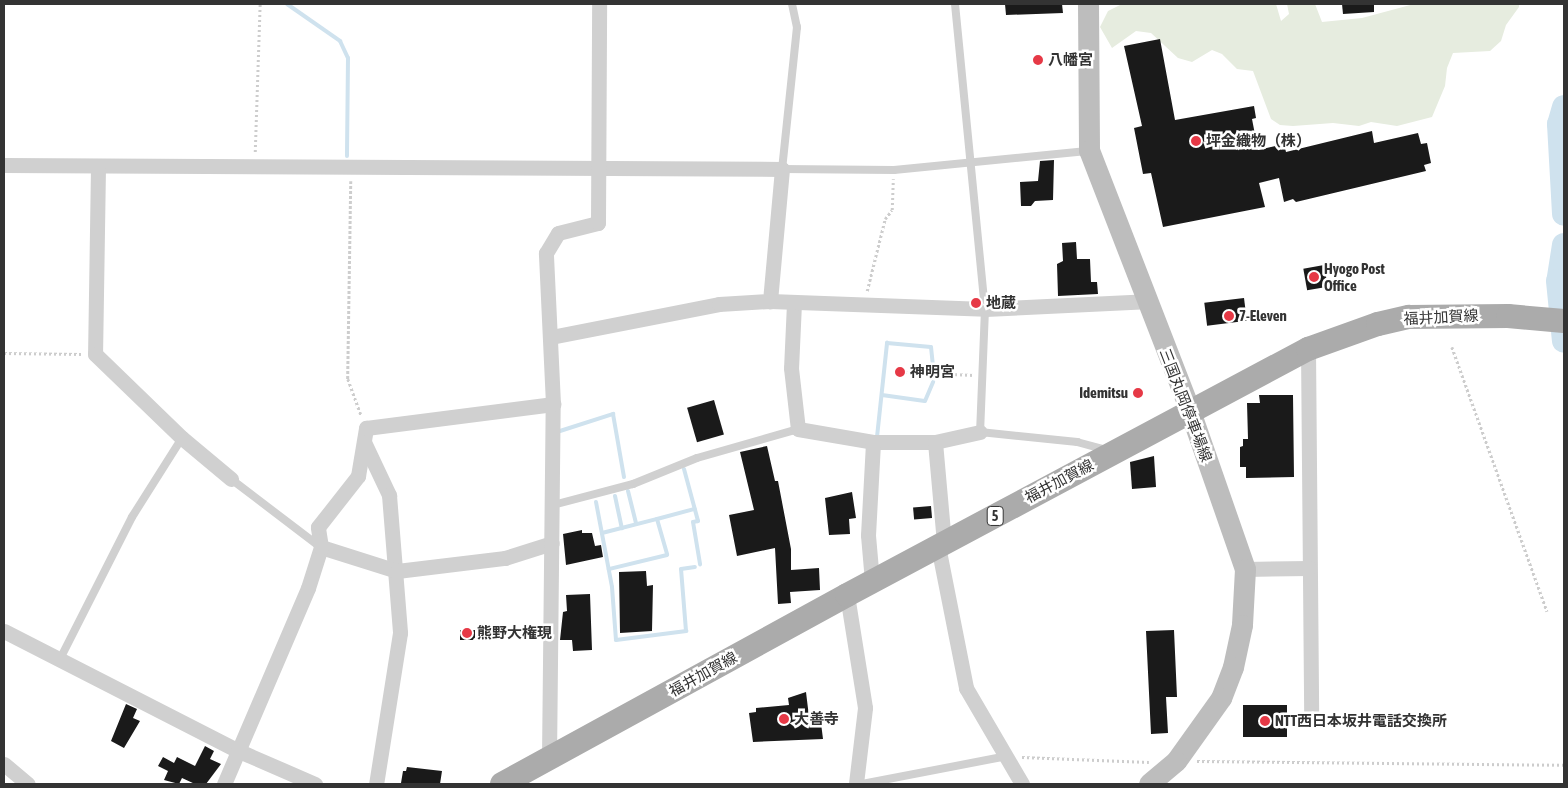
<!DOCTYPE html>
<meta charset="utf-8">
<style>
body{margin:0}
#map{position:relative;width:1568px;height:788px;overflow:hidden;background:#fff;font-family:"Asap Condensed","Noto Sans JP",sans-serif}
div>[style]{position:absolute}
.green>*{inset:0;background:#e6ecdf}
.stream>*{height:4px;margin:-2px;padding:0 2px;transform-origin:2px;border-radius:2px;background:#cfe2ee}
.river>*{height:24px;margin:-12px;padding:0 12px;transform-origin:12px;border-radius:12px;background:#cfe2ee}
.building>*{inset:0;background:#1a1a1a;transform-origin:0 0}
.path>*{height:2.5px;margin-top:-1.25px;transform-origin:0;background:repeating-linear-gradient(90deg,#cdcdcd 0 2.5px,transparent 0 5px)}
.lane>*{height:8px;margin:-4px;padding:0 4px;transform-origin:4px;border-radius:4px;background:#d0d0d0}
.street>*{height:15px;margin:-7.5px;padding:0 7.5px;transform-origin:7.5px;border-radius:7.5px;background:#d0d0d0}
.secondary>*{height:21px;margin:-10.5px;padding:0 10.5px;transform-origin:10.5px;border-radius:10.5px;background:#bdbdbd}
.primary>*{height:24px;margin:-12px;padding:0 12px;transform-origin:12px;border-radius:12px;background:#ababab}
.dots>*{width:14px;height:14px;translate:-50% -50%;box-sizing:border-box;border:2px solid #fff;border-radius:50%}
span{translate:-50% -50%;white-space:nowrap;text-align:center;line-height:1.15;-webkit-text-stroke:5px #fff;paint-order:stroke}
.shield-label span{padding:1px 4px;background:#fff;border:1px solid;border-radius:4px;-webkit-text-stroke-width:0}
.shield-label{font-size:14px;color:#333;font-weight:700}
.poi-label{font-size:15px;color:#333;font-weight:700}
.left{translate:0 -50%;text-align:left}
.right{translate:-100% -50%;text-align:right}
.street-label{font-size:15px;color:#333}
.frame{position:absolute;inset:0;border:5px solid #333;pointer-events:none}
</style>
<div id="map">
<div class="green">
<i style="clip-path:polygon(1122px 4px,1276px 4px,1281px 21px,1289px 14px,1287px 4px,1315px 4px,1322px 22px,1362px 18px,1414px 4px,1519px 4px,1519px 7px,1506px 25px,1501px 41px,1490px 51px,1453px 53px,1447px 68px,1445px 86px,1432px 117px,1397px 126px,1371px 122px,1359px 126px,1333px 123px,1293px 126px,1280px 125px,1271px 119px,1253px 71px,1237px 69px,1222px 54px,1212px 50px,1192px 62px,1178px 58px,1151px 33px,1136px 31px,1112px 48px,1100px 27px,1108px 11px)"></i>
</div>
<div class="stream">
<i style="left:287px;top:4px;width:65px;rotate:34.9deg"></i>
<i style="left:340px;top:41px;width:19px;rotate:65deg"></i>
<i style="left:348px;top:58px;width:98px;rotate:90.6deg"></i>
<i style="left:882px;top:395px;width:43px;rotate:7.9deg"></i>
<i style="left:925px;top:401px;width:21px;rotate:-67deg"></i>
<i style="left:560px;top:431px;width:56px;rotate:-17.8deg"></i>
<i style="left:613px;top:414px;width:64px;rotate:80.1deg"></i>
<i style="left:877px;top:437px;width:95px;rotate:-83.9deg"></i>
<i style="left:887px;top:343px;width:44px;rotate:5.2deg"></i>
<i style="left:931px;top:347px;width:18px;rotate:84deg"></i>
<i style="left:684px;top:469px;width:54px;rotate:74.9deg"></i>
<i style="left:698px;top:521px;width:5px;rotate:169deg"></i>
<i style="left:693px;top:522px;width:43px;rotate:80.5deg"></i>
<i style="left:628px;top:491px;width:34px;rotate:76deg"></i>
<i style="left:615px;top:496px;width:33px;rotate:78deg"></i>
<i style="left:596px;top:502px;width:86px;rotate:79.3deg"></i>
<i style="left:612px;top:587px;width:53px;rotate:85.7deg"></i>
<i style="left:616px;top:640px;width:71px;rotate:-7.3deg"></i>
<i style="left:686px;top:631px;width:62px;rotate:-94.6deg"></i>
<i style="left:681px;top:569px;width:14px;rotate:-8deg"></i>
<i style="left:657px;top:519px;width:39px;rotate:-15deg"></i>
<i style="left:602px;top:533px;width:57px;rotate:-14.3deg"></i>
<i style="left:657px;top:519px;width:37px;rotate:74deg"></i>
<i style="left:667px;top:555px;width:60px;rotate:166.4deg"></i>
</div>
<div class="river">
<i style="left:1564px;top:107px;width:18px;rotate:106deg"></i>
<i style="left:1559px;top:124px;width:90px;rotate:86.8deg"></i>
<i style="left:1564px;top:245px;width:36px;rotate:99deg"></i>
<i style="left:1558px;top:281px;width:60px;rotate:84.3deg"></i>
</div>
<div class="building">
<i style="clip-path:polygon(1005px 4px,1062px 4px,1063px 13px,1006px 15px)"></i>
<i style="clip-path:polygon(1342px 4px,1374px 4px,1374px 12px,1343px 14px)"></i>
<i style="clip-path:polygon(1160px 39px,1175px 120px,1254px 106px,1256px 118px,1252px 119px,1258px 150px,1284px 144px,1286px 152px,1372px 131px,1374px 143px,1418px 133px,1421px 144px,1427px 143px,1431px 163px,1424px 165px,1426px 171px,1296px 202px,1293px 199px,1284px 202px,1279px 178px,1259px 183px,1265px 207px,1163px 227px,1151px 173px,1143px 174px,1134px 128px,1142px 126px,1124px 46px)"></i>
<i style="clip-path:polygon(1054px 160px,1053px 200px,1035px 201px,1031px 206px,1021px 206px,1020px 182px,1038px 181px,1040px 161px)"></i>
<i style="clip-path:polygon(1076px 242px,1077px 259px,1090px 259px,1091px 282px,1097px 282px,1098px 294px,1058px 296px,1057px 264px,1063px 261px,1062px 243px)"></i>
<i style="left:1324px;top:265px;width:22px;height:21px;rotate:80deg"></i>
<i style="left:1244px;top:298px;width:23px;height:40px;rotate:83deg"></i>
<i style="clip-path:polygon(1259px 395px,1293px 395px,1294px 477px,1246px 478px,1246px 467px,1240px 467px,1240px 447px,1243px 446px,1243px 439px,1248px 439px,1247px 403px,1260px 403px)"></i>
<i style="left:714px;top:400px;width:36px;height:28px;rotate:74deg"></i>
<i style="clip-path:polygon(767px 446px,775px 481px,778px 481px,791px 549px,791px 570px,819px 568px,820px 590px,790px 592px,791px 603px,778px 604px,775px 548px,737px 556px,729px 515px,754px 510px,740px 452px)"></i>
<i style="clip-path:polygon(1154px 456px,1156px 487px,1132px 489px,1130px 462px)"></i>
<i style="clip-path:polygon(852px 492px,856px 518px,849px 519px,850px 534px,829px 535px,825px 498px)"></i>
<i style="left:931px;top:506px;width:12px;height:18px;rotate:85deg"></i>
<i style="clip-path:polygon(582px 530px,582px 533px,592px 533px,595px 546px,601px 545px,603px 557px,566px 565px,563px 534px)"></i>
<i style="clip-path:polygon(646px 571px,647px 586px,653px 585px,652px 631px,620px 633px,619px 572px)"></i>
<i style="clip-path:polygon(590px 594px,592px 650px,573px 651px,572px 640px,560px 640px,563px 612px,567px 611px,566px 595px)"></i>
<i style="left:460px;top:630px;width:15px;height:10px"></i>
<i style="clip-path:polygon(1174px 630px,1177px 697px,1166px 697px,1168px 733px,1151px 734px,1146px 631px)"></i>
<i style="clip-path:polygon(806px 692px,810px 725px,821px 723px,823px 739px,753px 742px,749px 713px,756px 712px,756px 708px,789px 705px,788px 698px)"></i>
<i style="clip-path:polygon(126px 704px,137px 709px,133px 718px,140px 721px,124px 748px,111px 741px)"></i>
<i style="left:1243px;top:705px;width:44px;height:32px"></i>
<i style="clip-path:polygon(205px 746px,214px 751px,210px 759px,221px 764px,206px 784px,195px 784px,182px 778px,179px 784px,164px 780px,168px 771px,158px 766px,163px 757px,174px 763px,177px 757px,195px 766px)"></i>
<i style="clip-path:polygon(407px 767px,442px 771px,440px 784px,401px 783px,403px 771px,406px 771px)"></i>
</div>
<div class="path">
<i style="left:255px;top:152px;width:148px;rotate:-88.1deg"></i>
<i style="left:351px;top:181px;width:198px;rotate:90.9deg"></i>
<i style="left:348px;top:379px;width:38px;rotate:70deg"></i>
<i style="left:867px;top:291px;width:74px;rotate:-76deg"></i>
<i style="left:885px;top:219px;width:11px;rotate:-52deg"></i>
<i style="left:892px;top:210px;width:31px;rotate:-88deg"></i>
<i style="left:1452px;top:347px;width:281px;rotate:70.2deg"></i>
<i style="left:4px;top:353px;width:77px;rotate:0.7deg"></i>
<i style="left:905px;top:372px;width:69px;rotate:2.5deg"></i>
<i style="left:479px;top:634px;width:58px;rotate:3deg"></i>
<i style="left:1022px;top:757px;width:127px;rotate:2.3deg"></i>
<i style="left:1197px;top:761px;width:367px;rotate:0.6deg"></i>
</div>
<div class="lane">
<i style="left:792px;top:4px;width:24px;rotate:78deg"></i>
<i style="left:797px;top:27px;width:143px;rotate:96deg"></i>
<i style="left:782px;top:169px;width:112px;rotate:0.5deg"></i>
<i style="left:894px;top:170px;width:194px;rotate:-5.6deg"></i>
<i style="left:955px;top:4px;width:306px;rotate:84.4deg"></i>
<i style="left:985px;top:309px;width:123px;rotate:92.3deg"></i>
<i style="left:980px;top:432px;width:98px;rotate:5.9deg"></i>
<i style="left:1077px;top:442px;width:31px;rotate:15deg"></i>
<i style="left:231px;top:479px;width:111px;rotate:37.3deg"></i>
<i style="left:553px;top:505px;width:83px;rotate:-14.7deg"></i>
<i style="left:633px;top:484px;width:69px;rotate:-22.1deg"></i>
<i style="left:697px;top:458px;width:105px;rotate:-16deg"></i>
<i style="left:59px;top:661px;width:161px;rotate:-63.1deg"></i>
<i style="left:132px;top:517px;width:93px;rotate:-57.7deg"></i>
<i style="left:862px;top:784px;width:148px;rotate:-10.9deg"></i>
</div>
<div class="street">
<i style="left:4px;top:165px;width:778px;rotate:0.29deg"></i>
<i style="left:782px;top:169px;width:133px;rotate:95.2deg"></i>
<i style="left:98px;top:167px;width:187px;rotate:90.9deg"></i>
<i style="left:95px;top:354px;width:121px;rotate:44deg"></i>
<i style="left:182px;top:438px;width:64px;rotate:39.9deg"></i>
<i style="left:794px;top:303px;width:65px;rotate:92.6deg"></i>
<i style="left:791px;top:368px;width:61px;rotate:83.5deg"></i>
<i style="left:798px;top:429px;width:76px;rotate:9.8deg"></i>
<i style="left:873px;top:442px;width:62px"></i>
<i style="left:935px;top:442px;width:46px;rotate:-12.5deg"></i>
<i style="left:551px;top:337px;width:171px;rotate:-11.1deg"></i>
<i style="left:719px;top:304px;width:51px;rotate:-3.4deg"></i>
<i style="left:770px;top:301px;width:215px;rotate:2.1deg"></i>
<i style="left:985px;top:309px;width:161px;rotate:-2.8deg"></i>
<i style="left:1308px;top:349px;width:368px;rotate:89.5deg"></i>
<i style="left:364px;top:442px;width:59px;rotate:64.7deg"></i>
<i style="left:389px;top:495px;width:138px;rotate:85.4deg"></i>
<i style="left:400px;top:633px;width:153px;rotate:99deg"></i>
<i style="left:935px;top:442px;width:101px;rotate:84.9deg"></i>
<i style="left:938px;top:546px;width:145px;rotate:78.8deg"></i>
<i style="left:966px;top:688px;width:111px;rotate:59.7deg"></i>
<i style="left:321px;top:547px;width:80px;rotate:17.5deg"></i>
<i style="left:397px;top:571px;width:109px;rotate:-6.9deg"></i>
<i style="left:505px;top:558px;width:49px;rotate:-17.7deg"></i>
<i style="left:1245px;top:569px;width:64px;rotate:-0.9deg"></i>
<i style="left:872px;top:581px;width:46px;rotate:-95deg"></i>
<i style="left:868px;top:535px;width:93px;rotate:-86.9deg"></i>
<i style="left:847px;top:595px;width:114px;rotate:80.9deg"></i>
<i style="left:865px;top:708px;width:77px;rotate:96.8deg"></i>
<i style="left:4px;top:631px;width:264px;rotate:27.1deg"></i>
<i style="left:239px;top:751px;width:83px;rotate:23.5deg"></i>
<i style="left:549px;top:758px;width:354px;rotate:-89.4deg"></i>
<i style="left:553px;top:404px;width:151px;rotate:-92.7deg"></i>
<i style="left:546px;top:253px;width:23px;rotate:-59deg"></i>
<i style="left:558px;top:233px;width:41px;rotate:-14deg"></i>
<i style="left:598px;top:223px;width:219px;rotate:-89.7deg"></i>
<i style="left:4px;top:764px;width:31px;rotate:40deg"></i>
<i style="left:224px;top:784px;width:213px;rotate:-66.8deg"></i>
<i style="left:308px;top:588px;width:43px;rotate:-72.4deg"></i>
<i style="left:321px;top:547px;width:20px;rotate:-99deg"></i>
<i style="left:318px;top:527px;width:65px;rotate:-51.9deg"></i>
<i style="left:358px;top:476px;width:49px;rotate:-80.5deg"></i>
<i style="left:366px;top:428px;width:189px;rotate:-7.3deg"></i>
</div>
<div class="secondary">
<i style="left:1088px;top:4px;width:146px;rotate:89.6deg"></i>
<i style="left:1089px;top:150px;width:280px;rotate:68.8deg"></i>
<i style="left:1190px;top:411px;width:167px;rotate:70.8deg"></i>
<i style="left:1245px;top:569px;width:56px;rotate:93.1deg"></i>
<i style="left:1242px;top:625px;width:43px;rotate:102.1deg"></i>
<i style="left:1233px;top:667px;width:33px;rotate:111deg"></i>
<i style="left:1221px;top:698px;width:77px;rotate:125.5deg"></i>
<i style="left:1176px;top:761px;width:35px;rotate:140deg"></i>
</div>
<div class="primary">
<i style="left:502px;top:784px;width:393px;rotate:-28.7deg"></i>
<i style="left:847px;top:595px;width:523px;rotate:-28.09deg"></i>
<i style="left:1308px;top:349px;width:74px;rotate:-19.7deg"></i>
<i style="left:1378px;top:324px;width:32px;rotate:-13deg"></i>
<i style="left:1409px;top:317px;width:99px;rotate:-0.6deg"></i>
<i style="left:1508px;top:316px;width:56px;rotate:5.1deg"></i>
</div>
<div class="dots">
<i style="left:1038px;top:60px;background:#e63946"></i>
<i style="left:1196px;top:141px;background:#e63946"></i>
<i style="left:1314px;top:277px;background:#e63946"></i>
<i style="left:976px;top:303px;background:#e63946"></i>
<i style="left:1229px;top:316px;background:#e63946"></i>
<i style="left:900px;top:372px;background:#e63946"></i>
<i style="left:1138px;top:393px;background:#e63946"></i>
<i style="left:467px;top:633px;background:#e63946"></i>
<i style="left:784px;top:719px;background:#e63946"></i>
<i style="left:1265px;top:721px;background:#e63946"></i>
</div>
<div class="shield-label">
<span style="left:995px;top:516px">5</span>
</div>
<div class="poi-label">
<span class="left" style="left:1048px;top:60px">八幡宮</span>
<span class="left" style="left:1206px;top:141px">坪金織物（株）</span>
<span class="left" style="left:1324px;top:277px">Hyogo Post<br>Office</span>
<span class="left" style="left:986px;top:303px">地蔵</span>
<span class="left" style="left:1239px;top:316px">7-Eleven</span>
<span class="left" style="left:910px;top:372px">神明宮</span>
<span class="right" style="left:1128px;top:393px">Idemitsu</span>
<span class="left" style="left:477px;top:633px">熊野大権現</span>
<span class="left" style="left:794px;top:719px">大善寺</span>
<span class="left" style="left:1275px;top:721px">NTT西日本坂井電話交換所</span>
</div>
<div class="street-label">
<span style="left:1441px;top:317px;rotate:-3deg">福井加賀線</span>
<span style="left:1186px;top:405px;rotate:69deg">三国丸岡停車場線</span>
<span style="left:1059px;top:481px;rotate:-28deg">福井加賀線</span>
<span style="left:703px;top:674px;rotate:-29deg">福井加賀線</span>
</div>
<div class="frame"></div>
</div>
